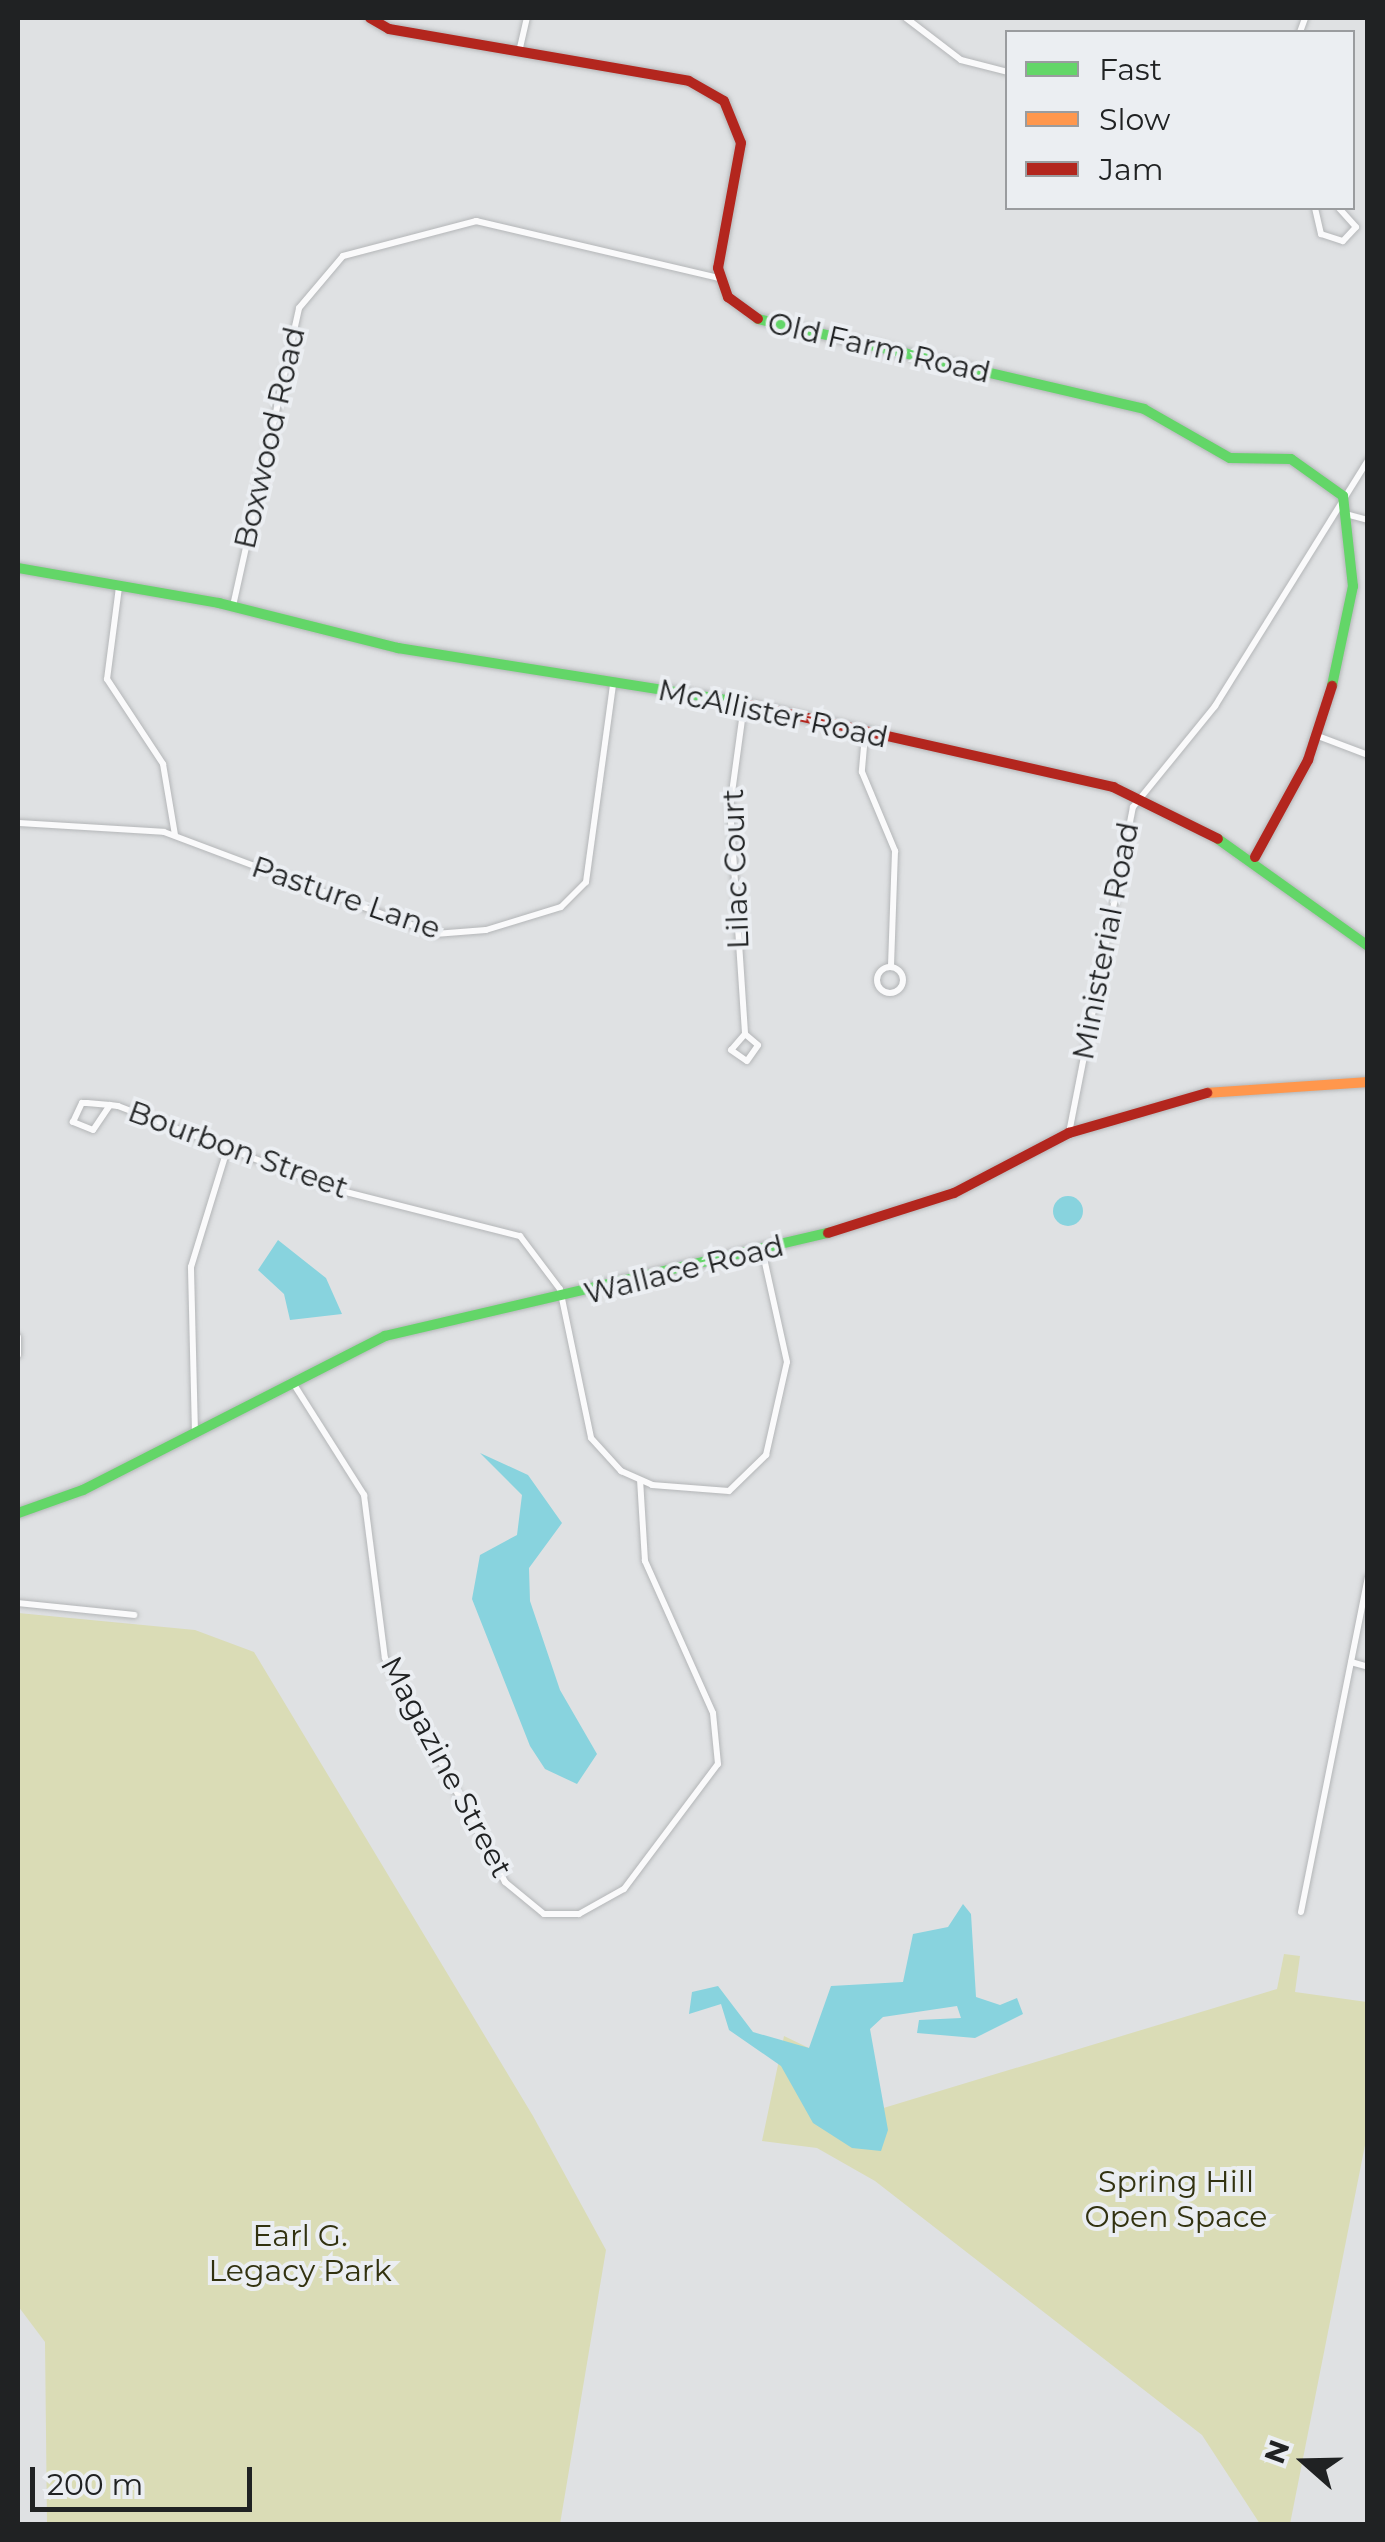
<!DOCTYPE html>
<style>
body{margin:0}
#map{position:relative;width:1385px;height:2542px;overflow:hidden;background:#dfe1e3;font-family:Montserrat,sans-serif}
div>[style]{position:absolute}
.green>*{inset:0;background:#dadcb6}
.water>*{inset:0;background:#88d3de}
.round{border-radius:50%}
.roads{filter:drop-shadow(0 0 2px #b4b6b8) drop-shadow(0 0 2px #b4b6b8)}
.street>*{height:6px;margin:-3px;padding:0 3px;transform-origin:3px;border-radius:3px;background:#fafafb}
.street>.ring{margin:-3px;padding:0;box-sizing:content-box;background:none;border:6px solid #fafafb;border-radius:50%}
.fast>*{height:10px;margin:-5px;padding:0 5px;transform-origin:5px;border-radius:5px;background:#63d668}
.slow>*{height:10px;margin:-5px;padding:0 5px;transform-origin:5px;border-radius:5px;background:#ff974d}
.jam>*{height:10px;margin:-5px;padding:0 5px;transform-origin:5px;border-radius:5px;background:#b3261e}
span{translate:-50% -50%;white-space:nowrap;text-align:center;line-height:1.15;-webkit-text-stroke:8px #ebeef2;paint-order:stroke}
.street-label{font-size:30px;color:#202223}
.park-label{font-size:30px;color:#323210}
.frame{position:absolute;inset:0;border:20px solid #202223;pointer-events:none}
.legend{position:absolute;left:1005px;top:30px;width:350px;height:180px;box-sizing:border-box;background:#ebeef2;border:2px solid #9a9c9f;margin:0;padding:12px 18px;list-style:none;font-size:30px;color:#202223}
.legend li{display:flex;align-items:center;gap:20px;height:50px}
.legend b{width:50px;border:2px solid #9a9c9f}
.north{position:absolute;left:1255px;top:2412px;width:100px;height:100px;-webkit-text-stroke:8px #ebeef2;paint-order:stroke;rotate:290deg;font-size:28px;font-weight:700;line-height:40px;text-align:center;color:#202223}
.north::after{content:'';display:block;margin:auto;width:35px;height:45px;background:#202223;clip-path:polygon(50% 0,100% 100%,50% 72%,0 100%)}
.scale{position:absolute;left:30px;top:2467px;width:222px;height:45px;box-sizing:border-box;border:5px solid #202223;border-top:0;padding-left:12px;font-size:30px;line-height:35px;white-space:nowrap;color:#202223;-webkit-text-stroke:8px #ebeef2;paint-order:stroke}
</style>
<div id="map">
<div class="green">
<i style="clip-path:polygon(18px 1613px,195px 1630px,254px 1652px,533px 2116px,606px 2250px,560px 2524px,47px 2524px,45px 2342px,18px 2306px)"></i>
<i style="clip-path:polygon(1284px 1954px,1300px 1956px,1295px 1992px,1367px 2002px,1367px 2135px,1290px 2524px,1260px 2524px,1202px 2435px,875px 2181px,817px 2148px,762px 2141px,784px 2036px,844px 2065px,867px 2113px,1277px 1989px)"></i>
</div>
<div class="water">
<i class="round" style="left:1053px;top:1196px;width:30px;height:30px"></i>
<i style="clip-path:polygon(278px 1240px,326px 1278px,342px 1314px,290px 1320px,284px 1294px,258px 1270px)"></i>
<i style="clip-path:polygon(480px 1453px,528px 1475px,562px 1523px,529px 1568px,530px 1601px,560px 1690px,597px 1754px,577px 1784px,545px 1769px,530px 1746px,472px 1599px,480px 1555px,517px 1535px,522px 1495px)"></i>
<i style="clip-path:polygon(963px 1904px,971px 1914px,976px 1997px,1000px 2005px,1017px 1998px,1023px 2014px,975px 2038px,917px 2033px,919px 2020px,961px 2018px,957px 2006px,883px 2017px,870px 2029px,888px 2130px,881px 2151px,852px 2148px,813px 2123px,781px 2066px,729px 2030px,721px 2004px,689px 2014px,692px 1992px,718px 1986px,753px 2032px,809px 2048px,831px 1986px,903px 1982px,913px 1934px,948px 1927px)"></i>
</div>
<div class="roads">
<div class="street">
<i style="left:906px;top:18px;width:69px;rotate:37.4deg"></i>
<i style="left:961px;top:60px;width:49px;rotate:14.3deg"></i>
<i style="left:1300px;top:32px;width:15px;rotate:-70deg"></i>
<i style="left:519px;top:52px;width:35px;rotate:-77deg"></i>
<i style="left:1315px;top:208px;width:27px;rotate:77deg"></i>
<i style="left:1321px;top:234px;width:23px;rotate:18deg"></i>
<i style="left:1343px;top:241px;width:19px;rotate:-47deg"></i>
<i style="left:1356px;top:227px;width:25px;rotate:-132deg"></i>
<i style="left:1349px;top:515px;width:20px;rotate:15deg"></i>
<i style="left:119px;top:587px;width:93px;rotate:97.4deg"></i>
<i style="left:107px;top:679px;width:102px;rotate:56.6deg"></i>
<i style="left:163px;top:764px;width:72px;rotate:80.4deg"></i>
<i style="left:233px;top:606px;width:305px;rotate:-77.5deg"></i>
<i style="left:299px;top:308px;width:68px;rotate:-49.8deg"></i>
<i style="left:343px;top:256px;width:138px;rotate:-14.7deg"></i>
<i style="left:476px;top:221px;width:250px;rotate:13.2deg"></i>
<i style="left:744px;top:705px;width:103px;rotate:97.8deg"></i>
<i style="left:730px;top:807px;width:227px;rotate:86.2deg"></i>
<i style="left:745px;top:1034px;width:21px;rotate:131deg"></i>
<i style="left:731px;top:1050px;width:19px;rotate:35deg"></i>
<i style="left:747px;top:1061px;width:19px;rotate:-55deg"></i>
<i style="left:758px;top:1045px;width:17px;rotate:-140deg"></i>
<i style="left:865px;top:735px;width:37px;rotate:95deg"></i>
<i style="left:862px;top:772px;width:86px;rotate:67.3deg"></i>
<i style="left:895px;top:851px;width:116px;rotate:92deg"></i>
<i style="left:1318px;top:736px;width:53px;rotate:20.8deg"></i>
<i style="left:18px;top:823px;width:146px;rotate:3.5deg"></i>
<i style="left:164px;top:832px;width:290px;rotate:20.6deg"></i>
<i style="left:435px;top:934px;width:51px;rotate:-4.5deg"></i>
<i style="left:486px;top:930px;width:78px;rotate:-17deg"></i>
<i style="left:561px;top:907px;width:35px;rotate:-45deg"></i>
<i style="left:586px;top:882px;width:200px;rotate:-82.2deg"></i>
<i class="ring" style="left:877px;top:967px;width:20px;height:20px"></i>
<i style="left:110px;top:1105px;width:30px;rotate:124deg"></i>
<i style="left:93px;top:1130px;width:22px;rotate:-158deg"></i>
<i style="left:73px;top:1122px;width:21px;rotate:-65deg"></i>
<i style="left:82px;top:1103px;width:5px"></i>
<i style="left:87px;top:1103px;width:23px;rotate:5deg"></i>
<i style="left:110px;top:1105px;width:8px;rotate:7deg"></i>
<i style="left:118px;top:1106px;width:227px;rotate:21.1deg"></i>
<i style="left:330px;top:1188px;width:196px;rotate:14.2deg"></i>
<i style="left:520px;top:1236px;width:66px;rotate:53deg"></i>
<i style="left:560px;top:1289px;width:152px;rotate:78.2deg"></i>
<i style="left:591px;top:1438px;width:45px;rotate:47.7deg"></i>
<i style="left:621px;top:1471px;width:34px;rotate:24deg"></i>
<i style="left:652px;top:1485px;width:77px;rotate:4.5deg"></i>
<i style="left:729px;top:1491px;width:52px;rotate:-44.2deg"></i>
<i style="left:766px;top:1455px;width:95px;rotate:-77.3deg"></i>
<i style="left:787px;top:1362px;width:111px;rotate:-102.5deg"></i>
<i style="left:1069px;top:1133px;width:332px;rotate:-78.9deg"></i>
<i style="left:1133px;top:807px;width:130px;rotate:-50.9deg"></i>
<i style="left:1215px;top:706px;width:290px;rotate:-58.1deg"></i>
<i style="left:18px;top:1337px;width:18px;rotate:90deg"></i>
<i style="left:293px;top:1383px;width:133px;rotate:57.6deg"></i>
<i style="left:364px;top:1495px;width:164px;rotate:82.7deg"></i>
<i style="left:385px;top:1658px;width:254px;rotate:61.8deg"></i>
<i style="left:505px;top:1882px;width:50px;rotate:39.4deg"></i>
<i style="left:544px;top:1914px;width:35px"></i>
<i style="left:579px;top:1914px;width:51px;rotate:-29.1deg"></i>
<i style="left:624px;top:1889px;width:156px;rotate:-53.1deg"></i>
<i style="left:718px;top:1764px;width:51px;rotate:-95.6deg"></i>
<i style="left:713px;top:1713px;width:167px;rotate:-114.1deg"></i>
<i style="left:645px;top:1561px;width:81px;rotate:-93.5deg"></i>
<i style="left:195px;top:1433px;width:166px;rotate:-91.4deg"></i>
<i style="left:191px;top:1267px;width:122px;rotate:-72.9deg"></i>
<i style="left:18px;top:1603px;width:117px;rotate:5.9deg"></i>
<i style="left:1351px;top:1662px;width:18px;rotate:16deg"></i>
<i style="left:1301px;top:1912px;width:341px;rotate:-78.7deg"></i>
</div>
<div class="fast">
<i style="left:758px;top:319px;width:396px;rotate:13.1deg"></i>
<i style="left:1144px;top:409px;width:99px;rotate:29.7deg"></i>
<i style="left:1230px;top:458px;width:61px;rotate:0.9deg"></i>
<i style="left:1291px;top:459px;width:64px;rotate:35.4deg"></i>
<i style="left:1343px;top:496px;width:91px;rotate:83.7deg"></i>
<i style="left:1353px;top:586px;width:102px;rotate:101.9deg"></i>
<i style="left:18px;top:568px;width:204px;rotate:9.9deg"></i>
<i style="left:219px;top:603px;width:185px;rotate:14.1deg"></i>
<i style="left:398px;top:648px;width:338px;rotate:9deg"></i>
<i style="left:1218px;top:839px;width:184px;rotate:35.5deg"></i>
<i style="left:18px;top:1513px;width:69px;rotate:-19.5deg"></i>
<i style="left:83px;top:1490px;width:339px;rotate:-27deg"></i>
<i style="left:385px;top:1336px;width:455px;rotate:-13.1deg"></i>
</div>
<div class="slow">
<i style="left:1207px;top:1093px;width:161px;rotate:-3.9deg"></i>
</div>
<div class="jam">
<i style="left:370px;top:18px;width:22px;rotate:30deg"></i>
<i style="left:389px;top:29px;width:304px;rotate:9.8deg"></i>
<i style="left:689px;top:81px;width:40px;rotate:29.7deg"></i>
<i style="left:724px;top:101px;width:45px;rotate:68deg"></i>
<i style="left:741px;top:143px;width:127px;rotate:100.4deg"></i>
<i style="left:718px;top:268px;width:31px;rotate:71deg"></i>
<i style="left:728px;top:297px;width:37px;rotate:36deg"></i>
<i style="left:732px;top:701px;width:391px;rotate:12.7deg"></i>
<i style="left:1113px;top:787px;width:117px;rotate:26.3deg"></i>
<i style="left:1255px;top:857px;width:111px;rotate:-61.3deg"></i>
<i style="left:1308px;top:760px;width:78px;rotate:-72deg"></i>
<i style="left:828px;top:1233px;width:132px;rotate:-17.6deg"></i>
<i style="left:954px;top:1193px;width:130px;rotate:-27.6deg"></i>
<i style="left:1069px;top:1133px;width:144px;rotate:-16.2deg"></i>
</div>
</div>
<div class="street-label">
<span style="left:879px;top:348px;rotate:13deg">Old Farm Road</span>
<span style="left:270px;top:438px;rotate:-77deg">Boxwood Road</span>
<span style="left:773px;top:714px;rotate:12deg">McAllister Road</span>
<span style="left:736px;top:869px;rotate:-92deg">Lilac Court</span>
<span style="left:346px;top:898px;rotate:19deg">Pasture Lane</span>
<span style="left:1106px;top:941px;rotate:-79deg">Ministerial Road</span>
<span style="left:238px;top:1150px;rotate:20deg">Bourbon Street</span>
<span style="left:684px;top:1270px;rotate:-14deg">Wallace Road</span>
<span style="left:446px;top:1767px;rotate:62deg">Magazine Street</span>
</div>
<div class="park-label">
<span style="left:1176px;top:2199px">Spring Hill<br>Open Space</span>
<span style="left:300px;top:2253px">Earl G.<br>Legacy Park</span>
</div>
<div class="frame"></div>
<ul class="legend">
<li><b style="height:12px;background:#63d668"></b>Fast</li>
<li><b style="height:12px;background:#ff974d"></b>Slow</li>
<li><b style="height:12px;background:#b3261e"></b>Jam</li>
</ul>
<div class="north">N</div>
<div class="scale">200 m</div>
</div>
